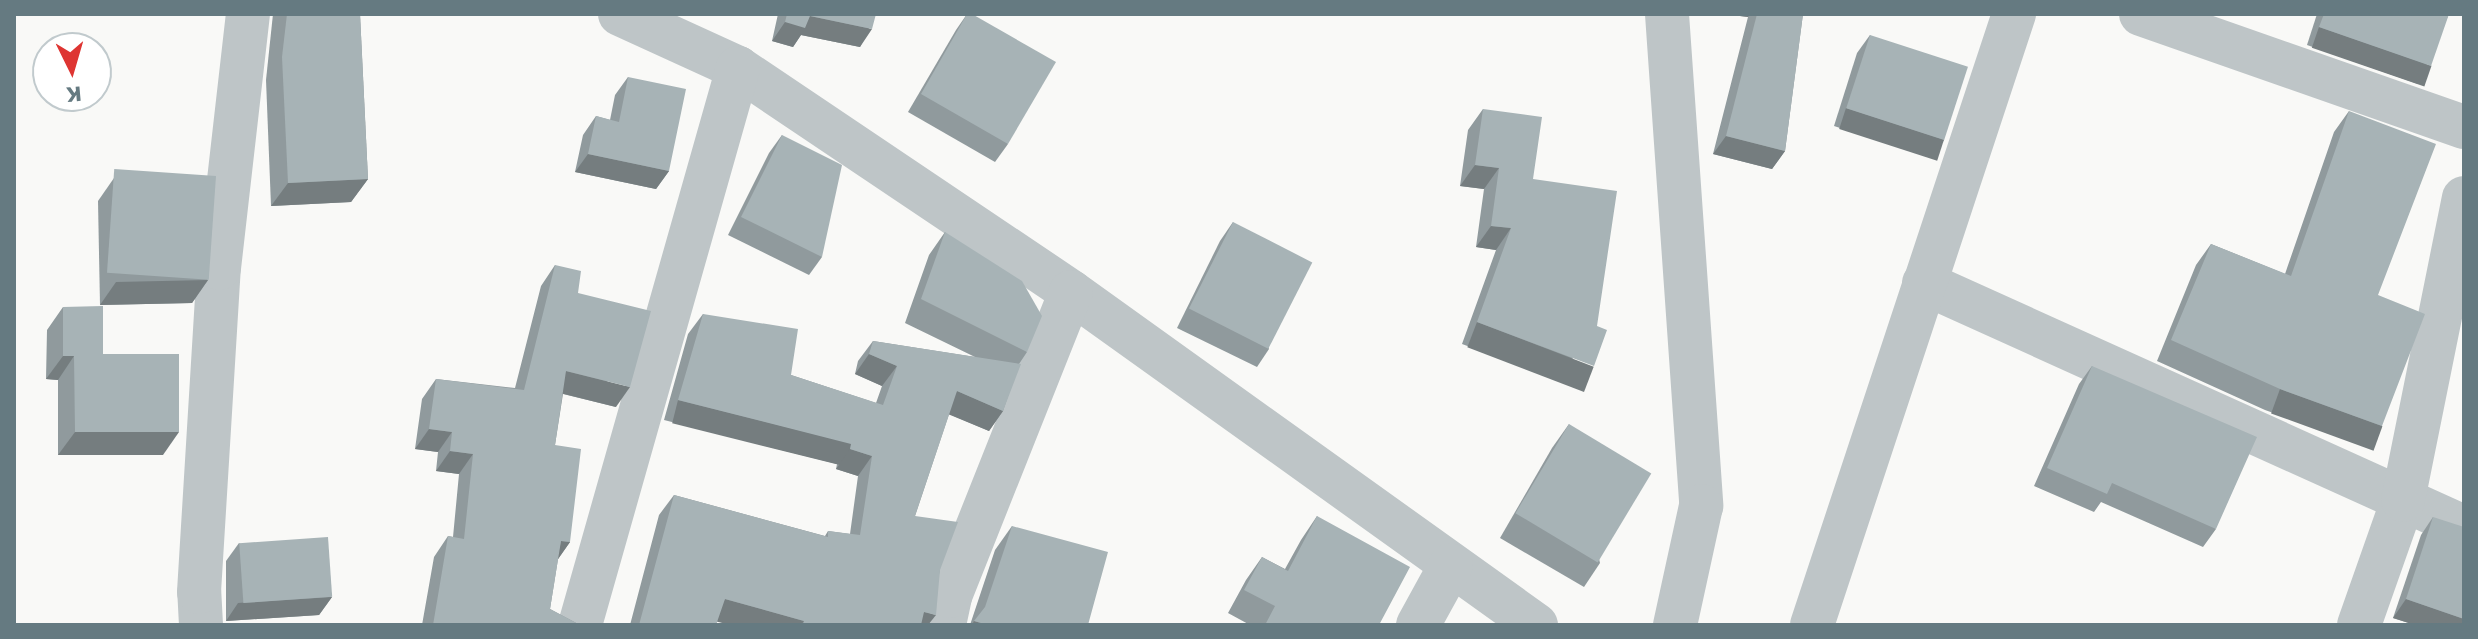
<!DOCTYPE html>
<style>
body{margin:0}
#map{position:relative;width:2478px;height:639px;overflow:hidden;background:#f9f9f7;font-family:"Work Sans",sans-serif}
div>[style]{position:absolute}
.minor>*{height:44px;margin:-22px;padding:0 22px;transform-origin:22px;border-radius:22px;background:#bec5c7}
.wall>*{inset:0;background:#909a9d}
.shaded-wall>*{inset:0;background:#757d7f;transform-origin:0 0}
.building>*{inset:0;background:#a7b3b6;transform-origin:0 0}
span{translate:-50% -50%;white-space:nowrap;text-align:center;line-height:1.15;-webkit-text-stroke:8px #fff;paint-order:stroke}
.frame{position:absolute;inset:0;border:16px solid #657a81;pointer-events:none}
.north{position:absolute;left:32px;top:32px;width:80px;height:80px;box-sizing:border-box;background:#fff;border:2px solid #c1cacd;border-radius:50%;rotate:175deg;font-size:22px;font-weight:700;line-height:32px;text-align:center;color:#657a81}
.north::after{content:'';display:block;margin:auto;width:28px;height:36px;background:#de3532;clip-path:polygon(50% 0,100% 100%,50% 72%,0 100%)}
</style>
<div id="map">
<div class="minor">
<i style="left:620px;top:14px;width:130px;rotate:24.6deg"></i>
<i style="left:738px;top:68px;width:401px;rotate:33.9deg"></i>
<i style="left:1071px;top:292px;width:572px;rotate:35.61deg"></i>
<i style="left:1667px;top:14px;width:493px;rotate:86deg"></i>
<i style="left:1701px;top:506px;width:122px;rotate:102.3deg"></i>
<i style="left:2141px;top:14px;width:342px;rotate:19.3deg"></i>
<i style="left:1924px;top:283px;width:593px;rotate:24.32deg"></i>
<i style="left:201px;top:625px;width:33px;rotate:-93deg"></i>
<i style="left:199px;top:592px;width:325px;rotate:-86.5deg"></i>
<i style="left:219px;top:268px;width:256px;rotate:-83.5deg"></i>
<i style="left:580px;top:625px;width:579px;rotate:-74.16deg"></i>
<i style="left:944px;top:625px;width:30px;rotate:-78deg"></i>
<i style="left:950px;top:596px;width:327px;rotate:-68.3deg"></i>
<i style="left:1418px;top:625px;width:68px;rotate:-61.2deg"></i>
<i style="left:1812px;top:625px;width:644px;rotate:-71.71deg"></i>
<i style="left:2359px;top:625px;width:133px;rotate:-70.6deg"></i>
<i style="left:2403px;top:500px;width:308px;rotate:-78.6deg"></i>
</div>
<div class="wall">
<i style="clip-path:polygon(273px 14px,360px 14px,368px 179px,351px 202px,271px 206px,266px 80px)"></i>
<i style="clip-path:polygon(778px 14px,876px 14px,860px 47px,801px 35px,793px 47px,772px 41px)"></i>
<i style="clip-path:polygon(967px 14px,1008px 144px,995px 162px,908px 112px,956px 30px)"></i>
<i style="clip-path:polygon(1724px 14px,1803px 14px,1785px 151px,1772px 169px,1713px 154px,1748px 17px)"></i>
<i style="clip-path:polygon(2317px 14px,2449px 14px,2418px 84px,2307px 45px)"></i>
<i style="clip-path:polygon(1870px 35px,1944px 140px,1931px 158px,1834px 126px,1857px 53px)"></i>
<i style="clip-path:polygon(628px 77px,669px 171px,656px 189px,575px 172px,583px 135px,596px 116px,610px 120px,615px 95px)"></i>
<i style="clip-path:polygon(1483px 109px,1533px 179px,1579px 387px,1462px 344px,1496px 250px,1476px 247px,1484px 189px,1460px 186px,1468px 130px)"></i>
<i style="clip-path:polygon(2349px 111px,2378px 295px,2382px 426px,2368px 447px,2265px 410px,2157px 361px,2196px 265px,2211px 244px,2285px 274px,2334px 132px)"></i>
<i style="clip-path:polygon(782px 135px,822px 257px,809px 275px,728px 235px,769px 153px)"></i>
<i style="clip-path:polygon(114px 178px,208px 280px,192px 303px,100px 305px,98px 201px)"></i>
<i style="clip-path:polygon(1233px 222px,1269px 349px,1257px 367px,1177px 328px,1220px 241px)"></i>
<i style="clip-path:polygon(945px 232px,1027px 352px,1019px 364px,1003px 411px,989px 431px,949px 414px,915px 516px,940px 570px,928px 625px,731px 625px,717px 621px,716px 625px,630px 625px,659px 515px,674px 495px,825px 536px,828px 531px,850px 534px,858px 476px,836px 469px,837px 464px,664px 420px,688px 334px,703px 314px,791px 375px,876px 403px,882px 386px,855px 374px,858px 361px,873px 341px,975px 357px,905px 323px,929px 255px)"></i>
<i style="clip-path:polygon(555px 265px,578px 293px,616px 407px,563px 394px,555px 445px,570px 542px,558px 559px,550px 609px,580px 625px,422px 625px,434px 557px,448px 536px,453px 537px,459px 474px,436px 471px,438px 452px,415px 449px,422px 399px,436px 379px,515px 388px,541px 286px)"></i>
<i style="clip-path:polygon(63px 307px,103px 354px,163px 455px,58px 455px,58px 380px,46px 379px,47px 330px)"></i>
<i style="clip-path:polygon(2092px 366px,2216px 529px,2203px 547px,2101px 502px,2094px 512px,2034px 486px,2079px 384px)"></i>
<i style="clip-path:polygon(1569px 424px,1600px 563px,1584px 587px,1500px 538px,1552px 448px)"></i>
<i style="clip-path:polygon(1317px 516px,1379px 625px,1250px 625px,1228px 613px,1246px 580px,1262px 557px,1285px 569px,1301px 540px)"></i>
<i style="clip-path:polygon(2433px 517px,2464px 625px,2415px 625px,2393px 618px,2421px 535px)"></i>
<i style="clip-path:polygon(1012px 526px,1088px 625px,970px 625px,995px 550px)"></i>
<i style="clip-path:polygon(239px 543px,332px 597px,319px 615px,226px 621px,226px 561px)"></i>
</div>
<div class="shaded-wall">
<i style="clip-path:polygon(1724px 14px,1750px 14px,1748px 17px)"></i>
<i style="clip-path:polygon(810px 16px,872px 29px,860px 47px,801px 35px,793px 47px,772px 41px,785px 22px)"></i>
<i style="left:2319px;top:27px;width:119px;height:22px;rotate:19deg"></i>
<i style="left:1846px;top:108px;width:103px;height:22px;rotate:18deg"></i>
<i style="clip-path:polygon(1726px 136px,1785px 151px,1772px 169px,1713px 154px)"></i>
<i style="clip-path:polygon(588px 154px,669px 171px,656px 189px,575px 172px)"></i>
<i style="clip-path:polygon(1475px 165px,1499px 168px,1484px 189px,1460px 186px)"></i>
<i style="clip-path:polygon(368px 179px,351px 202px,271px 206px,288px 183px)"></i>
<i style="clip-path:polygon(1491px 226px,1511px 228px,1496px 250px,1476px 247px)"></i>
<i style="clip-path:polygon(208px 280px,192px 303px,100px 305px,116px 282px)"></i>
<i style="left:1477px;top:322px;width:125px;height:27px;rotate:21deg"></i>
<i style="clip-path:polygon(869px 354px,897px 366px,882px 386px,855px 374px)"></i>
<i style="clip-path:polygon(63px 356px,74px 356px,58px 380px,46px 379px)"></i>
<i style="clip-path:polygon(566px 371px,630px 387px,616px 407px,552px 391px)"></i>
<i style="left:2280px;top:389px;width:109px;height:26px;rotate:20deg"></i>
<i style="clip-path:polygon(957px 391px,1003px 411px,989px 431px,943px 412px)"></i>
<i style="left:678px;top:400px;width:179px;height:24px;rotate:14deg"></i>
<i style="clip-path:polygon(429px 429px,452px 432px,438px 452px,415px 449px)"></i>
<i style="clip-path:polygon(75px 432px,179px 432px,163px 455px,58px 455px)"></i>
<i style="clip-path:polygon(850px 449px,872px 456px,858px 476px,836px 469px)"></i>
<i style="clip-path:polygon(450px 451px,473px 454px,459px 474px,436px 471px)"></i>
<i style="clip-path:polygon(561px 541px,570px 542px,556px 562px)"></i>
<i style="clip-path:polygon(332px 597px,319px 615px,226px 621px,238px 603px)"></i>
<i style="clip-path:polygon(725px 599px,804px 621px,801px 625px,731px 625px,710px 620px)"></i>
<i style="clip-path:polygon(2406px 599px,2464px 619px,2464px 625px,2415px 625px,2393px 618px)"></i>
<i style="clip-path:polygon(924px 612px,936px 615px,928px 625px,915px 625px)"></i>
<i style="clip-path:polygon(974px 621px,988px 625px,972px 625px)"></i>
</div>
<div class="building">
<i style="clip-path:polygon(287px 14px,360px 14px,368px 179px,288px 183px,282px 57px)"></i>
<i style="clip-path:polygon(787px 14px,876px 14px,872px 29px,810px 16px,805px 28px,785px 22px)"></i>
<i style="clip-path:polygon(967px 14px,972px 14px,1056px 62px,1008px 144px,921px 94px)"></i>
<i style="clip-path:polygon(1757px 14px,1803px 14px,1785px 151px,1726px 136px)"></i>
<i style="clip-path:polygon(2324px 14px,2449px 14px,2431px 66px,2319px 27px)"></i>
<i style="left:1870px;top:35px;width:103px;height:77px;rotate:18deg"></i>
<i style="clip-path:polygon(628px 77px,686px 89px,669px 171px,588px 154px,596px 116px,619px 122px)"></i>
<i style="clip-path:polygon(1483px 109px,1542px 117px,1533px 179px,1617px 191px,1597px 326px,1607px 330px,1594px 366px,1477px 322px,1511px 228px,1491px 226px,1499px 168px,1475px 165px)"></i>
<i style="clip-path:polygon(2349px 111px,2436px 144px,2378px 295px,2425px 314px,2382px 426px,2280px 389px,2171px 340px,2211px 244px,2291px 276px)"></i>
<i style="clip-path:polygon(782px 135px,842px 165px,822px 257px,741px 217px)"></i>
<i style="left:216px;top:176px;width:104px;height:102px;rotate:94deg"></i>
<i style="left:1233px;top:222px;width:89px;height:97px;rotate:27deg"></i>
<i style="clip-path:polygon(945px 232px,1022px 281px,1042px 316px,1027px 352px,921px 299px)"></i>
<i style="clip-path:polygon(555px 265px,581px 271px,578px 293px,651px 311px,630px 387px,566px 371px,555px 445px,581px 449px,570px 542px,561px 541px,550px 609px,580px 625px,433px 625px,448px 536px,464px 539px,473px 454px,450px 451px,452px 432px,429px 429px,436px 379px,524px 390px)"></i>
<i style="clip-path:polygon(103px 306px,103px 354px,179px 354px,179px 432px,75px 432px,74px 356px,63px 356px,63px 307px)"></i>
<i style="clip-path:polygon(703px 314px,798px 329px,791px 375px,883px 405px,897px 366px,869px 354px,873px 341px,1021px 364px,1003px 411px,957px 391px,915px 516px,958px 522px,940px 570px,936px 615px,924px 612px,921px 625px,803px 625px,804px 621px,725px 599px,716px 625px,639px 625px,674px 495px,828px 537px,828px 531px,860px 535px,872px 456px,850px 449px,851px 444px,678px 400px)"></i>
<i style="clip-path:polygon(2092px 366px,2257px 437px,2216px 529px,2112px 483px,2107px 494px,2047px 468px)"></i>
<i style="left:1569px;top:424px;width:96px;height:104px;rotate:31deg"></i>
<i style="clip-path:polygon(1317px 516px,1410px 567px,1379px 625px,1265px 625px,1275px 606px,1244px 590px,1262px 557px,1288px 571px)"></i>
<i style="clip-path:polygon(2433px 517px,2464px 527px,2464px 619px,2406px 599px)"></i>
<i style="clip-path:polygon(1012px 526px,1108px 552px,1088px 625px,988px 625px,974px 621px,985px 607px)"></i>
<i style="left:328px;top:537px;width:60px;height:89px;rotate:86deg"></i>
</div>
<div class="frame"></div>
<div class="north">K</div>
</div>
